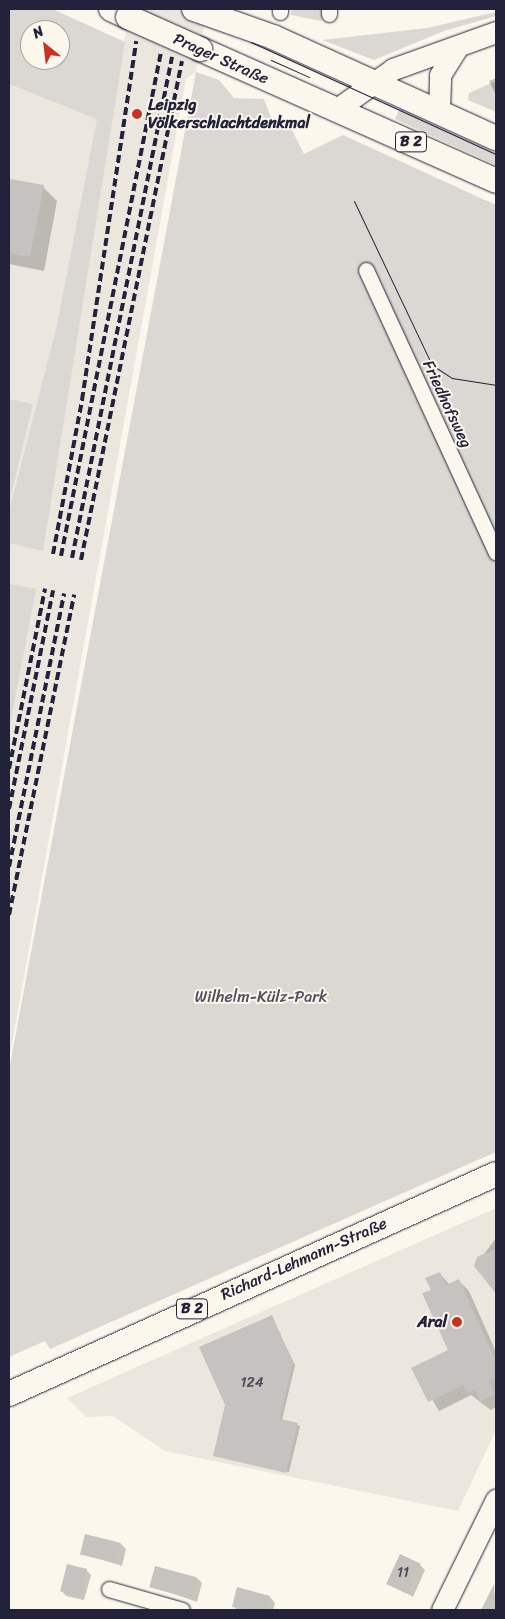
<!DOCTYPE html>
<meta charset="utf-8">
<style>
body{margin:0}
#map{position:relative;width:505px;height:1619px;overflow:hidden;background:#fbf7ec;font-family:Sriracha,sans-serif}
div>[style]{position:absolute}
.built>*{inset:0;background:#ebe7df}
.green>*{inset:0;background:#dbd8d3}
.shadow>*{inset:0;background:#0003}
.building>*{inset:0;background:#c6c2c0;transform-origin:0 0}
.roads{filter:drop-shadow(0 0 1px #22223b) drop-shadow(0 0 1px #22223b)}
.street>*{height:15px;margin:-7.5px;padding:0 7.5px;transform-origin:7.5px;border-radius:7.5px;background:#fbf7ec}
.secondary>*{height:21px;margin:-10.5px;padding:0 10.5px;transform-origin:10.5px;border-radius:10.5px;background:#fbf7ec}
.primary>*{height:24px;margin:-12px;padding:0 12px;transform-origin:12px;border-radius:12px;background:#fbf7ec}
.tram>*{height:1px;margin:-0.5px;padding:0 0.5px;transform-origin:0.5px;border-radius:0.5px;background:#22223b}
.rail>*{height:4px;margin-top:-2px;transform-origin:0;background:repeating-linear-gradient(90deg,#22223b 0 8px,transparent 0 12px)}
.bridges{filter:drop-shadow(0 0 1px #22223b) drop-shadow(0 0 1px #22223b)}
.primary-bridge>*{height:24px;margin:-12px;padding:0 12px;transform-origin:12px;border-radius:12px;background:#fbf7ec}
.dots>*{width:14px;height:14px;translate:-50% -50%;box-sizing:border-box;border:2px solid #fbf7ec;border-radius:50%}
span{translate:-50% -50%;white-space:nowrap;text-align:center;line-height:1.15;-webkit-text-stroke:4px #fbf7ec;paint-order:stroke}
.number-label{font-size:14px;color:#4b4a5c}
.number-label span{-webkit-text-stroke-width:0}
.shield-label span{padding:1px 4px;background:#fbf7ec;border:1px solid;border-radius:4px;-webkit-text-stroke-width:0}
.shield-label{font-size:15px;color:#22223b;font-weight:700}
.street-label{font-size:16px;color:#22223b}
.poi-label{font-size:16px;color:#22223b;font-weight:700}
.left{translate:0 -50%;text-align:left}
.right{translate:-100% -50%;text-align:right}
.park-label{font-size:16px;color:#505061}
.frame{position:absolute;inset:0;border:10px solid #22223b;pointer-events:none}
.north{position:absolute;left:20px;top:20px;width:50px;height:50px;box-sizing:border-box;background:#fbf7ec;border:1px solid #a4a2a5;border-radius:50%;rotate:331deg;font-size:14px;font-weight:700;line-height:20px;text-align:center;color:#22223b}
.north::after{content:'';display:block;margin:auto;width:18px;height:22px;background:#c8321e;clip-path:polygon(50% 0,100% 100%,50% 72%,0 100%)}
</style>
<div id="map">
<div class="built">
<i style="clip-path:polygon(evenodd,9px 9px,52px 9px,124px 42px,130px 9px,207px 9px,196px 72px,186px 79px,9px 1060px,9px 9px,30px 30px,60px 30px,60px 60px,30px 60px,30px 30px)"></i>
<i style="clip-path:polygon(496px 1208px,496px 1430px,458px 1511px,165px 1451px,113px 1416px,86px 1417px,67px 1398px)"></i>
</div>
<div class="green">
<i style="clip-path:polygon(evenodd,9px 9px,52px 9px,125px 42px,43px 551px,9px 543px,9px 512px,57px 325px,97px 119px,9px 84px,9px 9px,30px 30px,60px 30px,60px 60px,30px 60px,30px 30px)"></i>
<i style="clip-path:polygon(292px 9px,322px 9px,322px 21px,291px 15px)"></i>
<i style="clip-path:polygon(496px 12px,496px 16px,444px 31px,374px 60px,322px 40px,427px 28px)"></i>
<i style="clip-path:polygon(196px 72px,219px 80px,234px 98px,264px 99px,273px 123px,286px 118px,304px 154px,343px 135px,496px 205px,496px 1152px,50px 1349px,45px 1341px,9px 1357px,9px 1070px)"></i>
<i style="clip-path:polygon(496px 81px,496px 112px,468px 100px,469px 93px)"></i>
<i style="clip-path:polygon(400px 108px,496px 153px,496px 165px,395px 119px)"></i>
<i style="clip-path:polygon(9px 399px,33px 404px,9px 503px)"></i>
<i style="clip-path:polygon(9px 584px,36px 589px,9px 730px)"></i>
</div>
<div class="shadow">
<i style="clip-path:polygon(496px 78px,496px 95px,489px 81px)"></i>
<i style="clip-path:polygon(11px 181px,43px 187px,57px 201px,44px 271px,9px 264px)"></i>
<i style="clip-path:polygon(496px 1238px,496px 1292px,475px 1266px)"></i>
<i style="clip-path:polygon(439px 1273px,450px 1285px,459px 1281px,469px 1291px,496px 1352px,496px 1407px,491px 1410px,471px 1395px,439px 1411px,413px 1368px,450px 1351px,432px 1290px)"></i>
<i style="clip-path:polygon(271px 1316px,295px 1365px,282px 1420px,300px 1426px,289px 1472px,215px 1456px)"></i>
<i style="clip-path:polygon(121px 1544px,126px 1549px,122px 1566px,82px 1553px)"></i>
<i style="clip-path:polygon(420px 1565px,425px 1570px,413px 1597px,387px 1582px)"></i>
<i style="clip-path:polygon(86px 1570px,91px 1575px,84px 1600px,66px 1596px,61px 1590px)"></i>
<i style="clip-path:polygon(197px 1578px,202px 1583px,197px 1602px,151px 1586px)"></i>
<i style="clip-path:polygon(494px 1584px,496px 1610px,481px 1610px)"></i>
<i style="clip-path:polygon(238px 1589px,270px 1597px,275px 1603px,273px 1610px,237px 1610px,233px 1606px)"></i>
</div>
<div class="building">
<i style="clip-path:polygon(10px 179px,44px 185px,30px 257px,9px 253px)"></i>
<i style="clip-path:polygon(496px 1249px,496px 1294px,474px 1266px,477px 1257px)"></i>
<i style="clip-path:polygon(440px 1272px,446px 1285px,459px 1279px,496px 1362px,496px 1377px,489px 1381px,495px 1394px,480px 1401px,475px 1389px,467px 1393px,463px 1385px,428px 1402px,411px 1368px,448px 1350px,422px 1293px,431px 1290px,425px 1278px)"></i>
<i style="clip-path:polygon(272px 1315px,293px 1362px,280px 1419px,298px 1423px,286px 1473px,213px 1456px,225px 1405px,199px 1347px)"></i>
<i style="left:85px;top:1534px;width:37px;height:21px;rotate:14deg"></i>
<i style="left:400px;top:1554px;width:23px;height:33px;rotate:25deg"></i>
<i style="left:67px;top:1564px;width:21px;height:28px;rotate:14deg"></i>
<i style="left:155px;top:1566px;width:43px;height:22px;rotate:15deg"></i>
<i style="clip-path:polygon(237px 1587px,270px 1596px,267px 1610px,232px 1607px)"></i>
</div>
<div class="roads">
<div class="street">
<i style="left:280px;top:12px;width:3px;rotate:-90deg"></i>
<i style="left:329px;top:14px;width:5px;rotate:-90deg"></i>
<i style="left:366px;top:270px;width:311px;rotate:65.3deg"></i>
<i style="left:109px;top:1589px;width:76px;rotate:16deg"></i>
</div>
<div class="secondary">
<i style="left:337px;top:109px;width:69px;rotate:-35.5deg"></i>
<i style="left:393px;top:69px;width:109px;rotate:-19.8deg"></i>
<i style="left:439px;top:110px;width:35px;rotate:-88deg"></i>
<i style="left:440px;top:75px;width:34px;rotate:-58deg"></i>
<i style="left:442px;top:1610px;width:123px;rotate:-63.9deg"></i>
</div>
<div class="primary">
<i style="left:111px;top:9px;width:19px;rotate:25deg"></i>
<i style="left:194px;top:9px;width:84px;rotate:19.5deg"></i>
<i style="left:273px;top:37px;width:245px;rotate:24.4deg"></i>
<i style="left:200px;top:49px;width:324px;rotate:24deg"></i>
<i style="left:9px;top:1394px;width:534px;rotate:-24.31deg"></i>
</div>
</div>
<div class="tram">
<i style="left:251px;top:42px;width:269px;rotate:24.6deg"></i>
<i style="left:271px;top:60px;width:42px;rotate:24.1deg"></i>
<i style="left:354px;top:201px;width:182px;rotate:64.6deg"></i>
<i style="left:432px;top:365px;width:24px;rotate:33deg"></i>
<i style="left:452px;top:378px;width:45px;rotate:9deg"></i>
</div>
<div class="rail">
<i style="left:53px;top:554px;width:157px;rotate:-79.3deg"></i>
<i style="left:82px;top:400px;width:363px;rotate:-81.4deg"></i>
<i style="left:61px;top:556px;width:514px;rotate:-78.78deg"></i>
<i style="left:72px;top:558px;width:511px;rotate:-78.71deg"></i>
<i style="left:81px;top:560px;width:509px;rotate:-78.56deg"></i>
<i style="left:9px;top:769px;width:184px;rotate:-78.7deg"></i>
<i style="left:9px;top:809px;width:223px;rotate:-78.6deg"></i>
<i style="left:9px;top:867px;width:279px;rotate:-78.6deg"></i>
<i style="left:9px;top:915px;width:327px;rotate:-78.5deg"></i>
</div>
<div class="bridges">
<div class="primary-bridge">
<i style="left:128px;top:17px;width:79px;rotate:24deg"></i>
</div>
</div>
<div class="dots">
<i style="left:137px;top:114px;background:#c8321e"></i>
<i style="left:457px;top:1322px;background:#c8321e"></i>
</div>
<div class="number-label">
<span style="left:252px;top:1383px">124</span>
<span style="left:403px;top:1573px">11</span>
</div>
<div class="shield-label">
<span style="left:411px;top:142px">B 2</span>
<span style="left:192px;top:1309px">B 2</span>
</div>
<div class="street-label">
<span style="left:221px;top:59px;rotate:24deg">Prager Straße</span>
<span style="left:447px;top:404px;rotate:65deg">Friedhofsweg</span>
<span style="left:304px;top:1259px;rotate:-24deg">Richard-Lehmann-Straße</span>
</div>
<div class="poi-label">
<span class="left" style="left:148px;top:114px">Leipzig<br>Völkerschlachtdenkmal</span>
<span class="right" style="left:447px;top:1322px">Aral</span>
</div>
<div class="park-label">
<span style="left:261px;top:997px">Wilhelm-Külz-Park</span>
</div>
<div class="frame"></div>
<div class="north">N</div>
</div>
